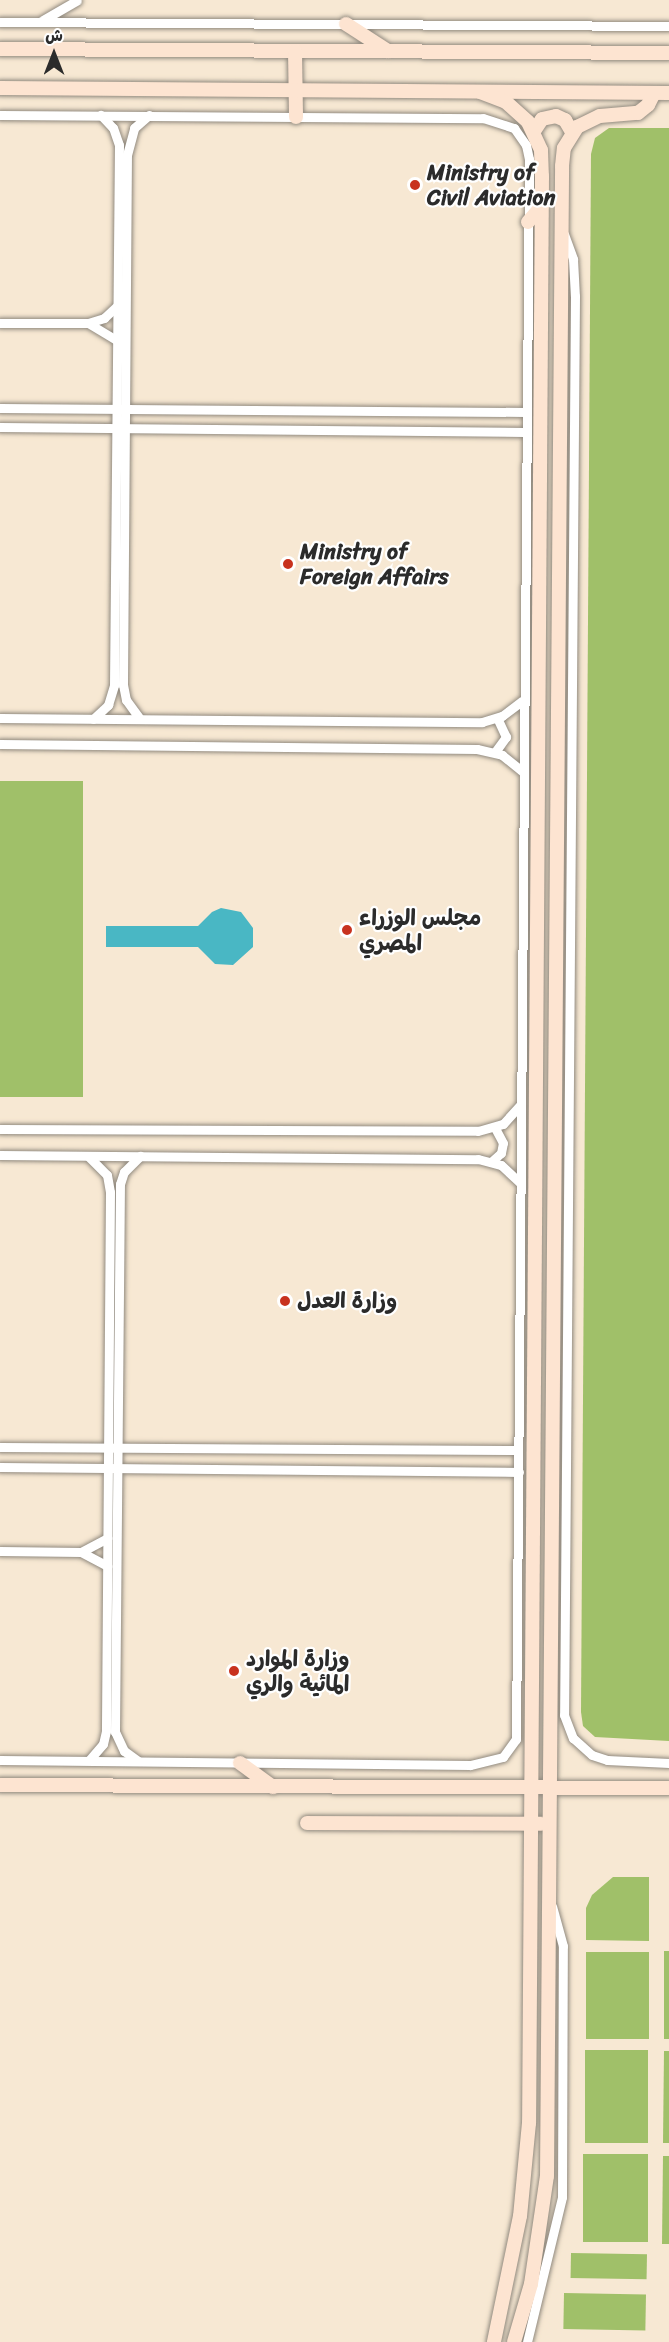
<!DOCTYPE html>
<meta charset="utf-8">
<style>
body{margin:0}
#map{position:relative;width:669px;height:2342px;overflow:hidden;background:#f7e8d3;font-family:Sriracha,"Playpen Sans Arabic",sans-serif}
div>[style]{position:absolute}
.green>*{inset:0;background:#a0c069;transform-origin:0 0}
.water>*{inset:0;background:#49b7c4}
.roads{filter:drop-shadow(0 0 2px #918a7f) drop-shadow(0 0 2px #918a7f)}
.street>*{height:9px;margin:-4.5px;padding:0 4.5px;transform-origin:4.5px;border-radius:4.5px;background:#fff}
.secondary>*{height:14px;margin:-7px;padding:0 7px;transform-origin:7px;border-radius:7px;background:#fde4d1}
.dots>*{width:16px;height:16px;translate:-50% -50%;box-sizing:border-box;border:3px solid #fff;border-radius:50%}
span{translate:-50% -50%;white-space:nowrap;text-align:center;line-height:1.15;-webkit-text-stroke:4.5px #fff;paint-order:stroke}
.poi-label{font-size:22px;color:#2b2b2b;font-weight:700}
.left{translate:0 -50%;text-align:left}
.north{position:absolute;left:24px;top:24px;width:60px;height:60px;-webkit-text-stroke:4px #fff;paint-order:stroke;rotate:0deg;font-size:16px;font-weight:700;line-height:24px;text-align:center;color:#2b2b2b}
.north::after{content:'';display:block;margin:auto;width:21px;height:27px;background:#2b2b2b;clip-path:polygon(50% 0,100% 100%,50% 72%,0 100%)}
</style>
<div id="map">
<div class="green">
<i style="clip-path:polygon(609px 128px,669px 128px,669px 1741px,595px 1737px,583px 1726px,581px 1712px,591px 154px,595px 138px)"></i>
<i style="left:0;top:781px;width:83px;height:316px"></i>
<i style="clip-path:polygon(613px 1877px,649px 1877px,649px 1941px,586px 1940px,586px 1908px,592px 1895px)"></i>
<i style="left:664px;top:1951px;width:5px;height:88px"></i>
<i style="left:586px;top:1952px;width:63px;height:87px"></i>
<i style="left:585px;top:2050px;width:63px;height:93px"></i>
<i style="clip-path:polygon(664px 2051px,669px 2051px,669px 2143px,663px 2143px)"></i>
<i style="left:583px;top:2154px;width:65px;height:88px"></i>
<i style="clip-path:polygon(663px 2156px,669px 2156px,669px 2244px,662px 2244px)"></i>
<i style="left:571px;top:2253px;width:76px;height:25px;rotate:1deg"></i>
<i style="left:564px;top:2293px;width:82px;height:36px;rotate:1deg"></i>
</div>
<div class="water">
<i style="clip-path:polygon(221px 908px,241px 912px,253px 928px,253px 947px,233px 965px,215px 964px,198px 947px,106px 947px,106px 926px,198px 926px,212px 912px)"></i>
</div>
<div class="roads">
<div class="street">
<i style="left:43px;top:20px;width:39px;rotate:-30deg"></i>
<i style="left:0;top:22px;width:669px;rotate:0.34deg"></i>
<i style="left:0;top:115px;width:483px;rotate:0.4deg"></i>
<i style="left:483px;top:118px;width:33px;rotate:18deg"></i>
<i style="left:514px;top:128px;width:21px;rotate:55deg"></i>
<i style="left:526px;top:145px;width:14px;rotate:78deg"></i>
<i style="left:529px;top:159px;width:1580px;rotate:90.47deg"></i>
<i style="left:516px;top:1739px;width:22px;rotate:126deg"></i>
<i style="left:503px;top:1757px;width:34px;rotate:166deg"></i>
<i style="left:470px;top:1765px;width:470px;rotate:-179.4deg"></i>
<i style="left:564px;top:234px;width:27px;rotate:70deg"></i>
<i style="left:573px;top:259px;width:37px;rotate:87deg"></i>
<i style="left:575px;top:296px;width:1419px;rotate:90.44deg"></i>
<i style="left:564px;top:1715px;width:25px;rotate:69deg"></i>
<i style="left:573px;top:1738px;width:25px;rotate:42deg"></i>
<i style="left:592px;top:1755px;width:16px;rotate:18deg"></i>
<i style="left:607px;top:1760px;width:62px;rotate:2.8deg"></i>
<i style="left:0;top:323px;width:88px"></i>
<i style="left:88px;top:323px;width:17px;rotate:-17deg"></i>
<i style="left:104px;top:318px;width:18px;rotate:-43deg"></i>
<i style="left:88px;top:323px;width:33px;rotate:31deg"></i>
<i style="left:0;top:408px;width:525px;rotate:0.44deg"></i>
<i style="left:0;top:427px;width:524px;rotate:0.55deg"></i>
<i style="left:0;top:718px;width:482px;rotate:0.5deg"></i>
<i style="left:482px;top:722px;width:21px;rotate:-17deg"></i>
<i style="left:502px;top:716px;width:25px;rotate:-37deg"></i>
<i style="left:93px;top:719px;width:21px;rotate:-43deg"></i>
<i style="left:108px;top:705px;width:21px;rotate:-73deg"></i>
<i style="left:114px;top:685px;width:540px;rotate:-89.47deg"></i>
<i style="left:119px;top:145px;width:18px;rotate:-109deg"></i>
<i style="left:113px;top:128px;width:18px;rotate:-133deg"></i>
<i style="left:140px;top:719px;width:24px;rotate:-126deg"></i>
<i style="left:126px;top:700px;width:15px;rotate:-101deg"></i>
<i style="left:123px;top:685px;width:530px;rotate:-89.57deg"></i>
<i style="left:127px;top:155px;width:28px;rotate:-75deg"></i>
<i style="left:134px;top:128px;width:20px;rotate:-41deg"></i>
<i style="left:0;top:744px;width:477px;rotate:0.6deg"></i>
<i style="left:477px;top:749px;width:26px;rotate:13deg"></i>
<i style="left:502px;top:755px;width:26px;rotate:39deg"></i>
<i style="left:495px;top:752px;width:19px;rotate:-54deg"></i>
<i style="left:506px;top:737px;width:21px;rotate:-115deg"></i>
<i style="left:0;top:1129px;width:478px;rotate:0.2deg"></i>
<i style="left:478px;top:1131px;width:26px;rotate:-16deg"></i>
<i style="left:503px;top:1124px;width:25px;rotate:-48deg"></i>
<i style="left:0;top:1155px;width:478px;rotate:0.5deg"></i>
<i style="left:478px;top:1159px;width:24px;rotate:15deg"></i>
<i style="left:501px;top:1165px;width:26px;rotate:43deg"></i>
<i style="left:88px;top:1156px;width:27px;rotate:45deg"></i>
<i style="left:107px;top:1175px;width:17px;rotate:80deg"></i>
<i style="left:110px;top:1192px;width:539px;rotate:90.43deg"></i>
<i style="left:106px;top:1731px;width:13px;rotate:103deg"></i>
<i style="left:103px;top:1744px;width:21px;rotate:131deg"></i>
<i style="left:492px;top:1161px;width:12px;rotate:-42deg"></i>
<i style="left:501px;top:1153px;width:10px;rotate:-79deg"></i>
<i style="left:503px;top:1143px;width:17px;rotate:-118deg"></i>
<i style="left:0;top:1447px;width:518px;rotate:0.33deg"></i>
<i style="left:0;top:1467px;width:519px;rotate:0.55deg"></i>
<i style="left:0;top:1551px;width:81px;rotate:0.7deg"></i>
<i style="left:81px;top:1552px;width:30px;rotate:28deg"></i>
<i style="left:81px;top:1552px;width:30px;rotate:-28deg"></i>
<i style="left:138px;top:1761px;width:17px;rotate:-144deg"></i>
<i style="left:124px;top:1751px;width:21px;rotate:-115deg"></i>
<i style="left:115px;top:1732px;width:548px;rotate:-89.48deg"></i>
<i style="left:120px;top:1184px;width:13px;rotate:-72deg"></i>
<i style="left:124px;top:1172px;width:23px;rotate:-45deg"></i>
<i style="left:527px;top:2342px;width:149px;rotate:-76.4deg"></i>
<i style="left:562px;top:2197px;width:251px;rotate:-89.8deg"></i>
<i style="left:563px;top:1946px;width:41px;rotate:-105.4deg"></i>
</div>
<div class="secondary">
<i style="left:346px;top:24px;width:50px;rotate:32.7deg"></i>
<i style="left:0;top:49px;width:669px;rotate:0.34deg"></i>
<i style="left:295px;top:51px;width:66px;rotate:89.1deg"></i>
<i style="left:0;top:88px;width:669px;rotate:0.43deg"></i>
<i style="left:480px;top:92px;width:28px;rotate:21deg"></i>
<i style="left:506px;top:102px;width:30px;rotate:42deg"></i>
<i style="left:528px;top:122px;width:31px;rotate:65deg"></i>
<i style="left:541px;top:150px;width:26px;rotate:88deg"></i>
<i style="left:542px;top:176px;width:1947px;rotate:90.38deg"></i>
<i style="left:529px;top:2123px;width:93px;rotate:95.5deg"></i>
<i style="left:520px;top:2216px;width:129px;rotate:101.7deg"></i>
<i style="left:534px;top:131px;width:14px;rotate:-56deg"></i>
<i style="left:542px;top:119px;width:14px;rotate:-12deg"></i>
<i style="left:556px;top:116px;width:10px;rotate:24deg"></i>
<i style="left:565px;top:120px;width:14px;rotate:60deg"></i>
<i style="left:528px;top:222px;width:21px;rotate:-49deg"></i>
<i style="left:240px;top:1763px;width:41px;rotate:36deg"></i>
<i style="left:0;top:1785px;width:669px;rotate:0.26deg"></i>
<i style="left:307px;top:1823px;width:234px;rotate:0.2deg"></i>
<i style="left:514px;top:2342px;width:60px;rotate:-73.7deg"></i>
<i style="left:531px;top:2284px;width:109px;rotate:-81.6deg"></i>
<i style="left:547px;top:2176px;width:2010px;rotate:-89.57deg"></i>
<i style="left:562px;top:166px;width:18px;rotate:-84deg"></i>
<i style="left:564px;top:148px;width:25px;rotate:-58deg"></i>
<i style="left:577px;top:127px;width:25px;rotate:-26deg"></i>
<i style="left:600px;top:116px;width:38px;rotate:-5deg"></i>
<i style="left:638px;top:113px;width:13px;rotate:-39deg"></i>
<i style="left:648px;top:105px;width:13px;rotate:-63deg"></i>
</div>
</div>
<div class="dots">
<i style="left:415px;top:185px;background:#c8321e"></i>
<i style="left:288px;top:564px;background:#c8321e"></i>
<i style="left:347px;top:930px;background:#c8321e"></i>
<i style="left:285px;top:1301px;background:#c8321e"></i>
<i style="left:234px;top:1671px;background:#c8321e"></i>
</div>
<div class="poi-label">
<span class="left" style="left:427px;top:185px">Ministry of<br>Civil Aviation</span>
<span class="left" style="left:300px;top:564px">Ministry of<br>Foreign Affairs</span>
<span class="left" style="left:359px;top:930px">مجلس الوزراء<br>المصري</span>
<span class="left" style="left:297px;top:1301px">وزارة العدل</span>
<span class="left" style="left:246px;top:1671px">وزارة الموارد<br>المائية والري</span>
</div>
<div class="north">ش</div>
</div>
